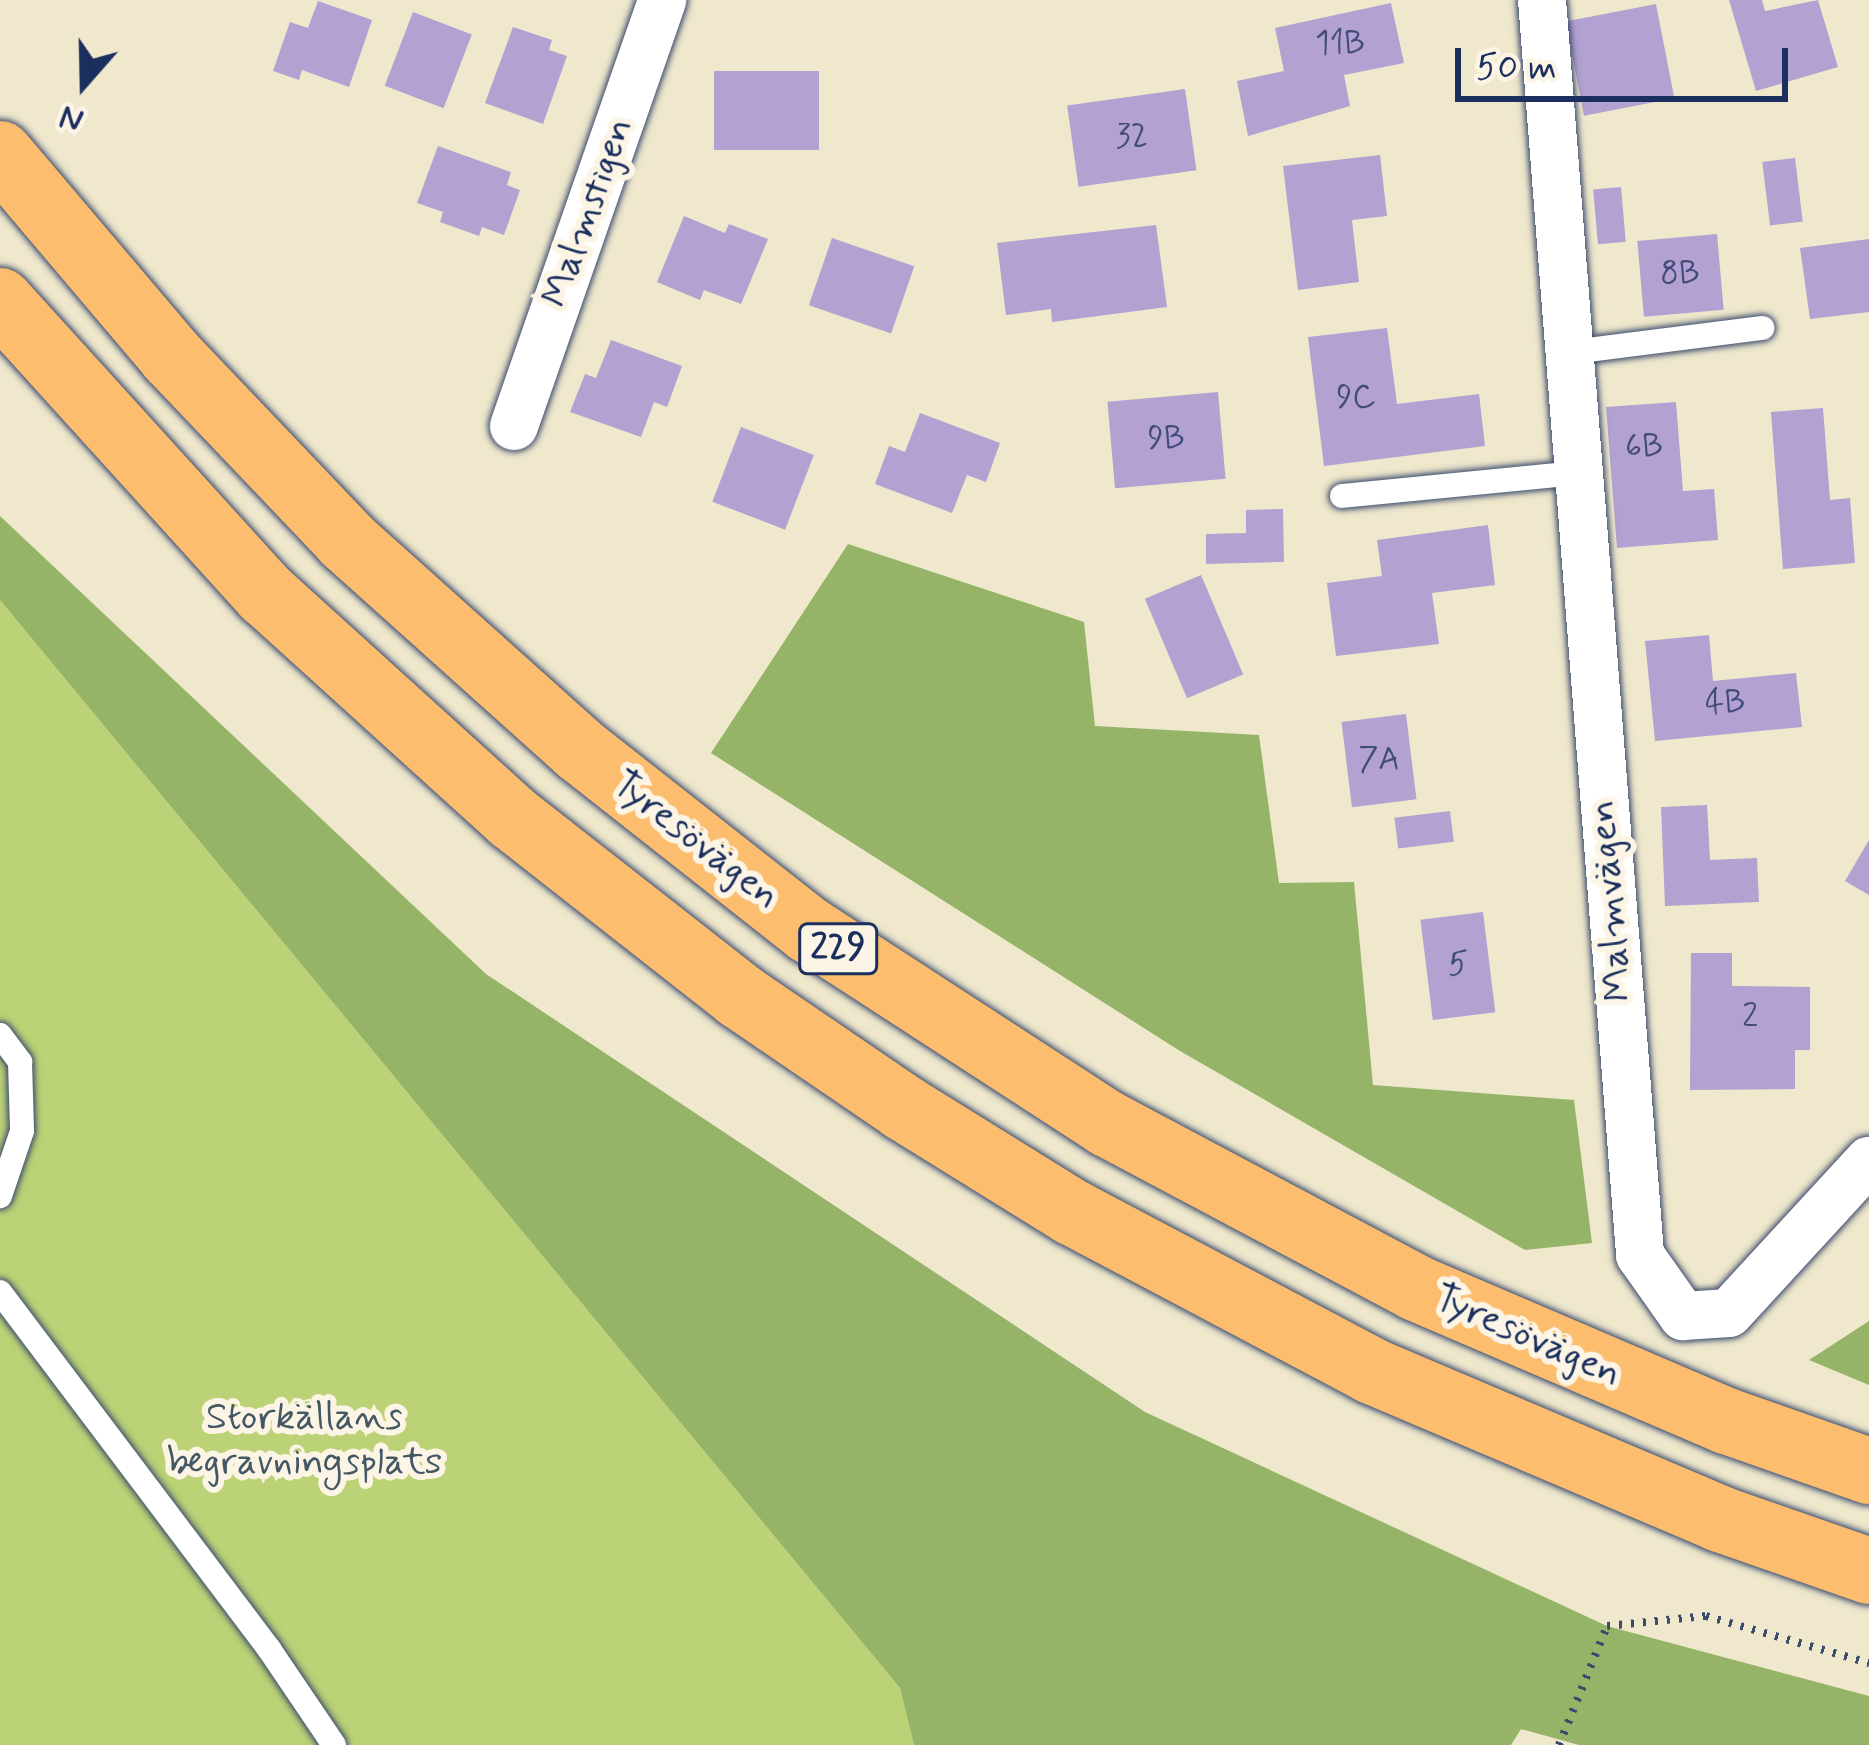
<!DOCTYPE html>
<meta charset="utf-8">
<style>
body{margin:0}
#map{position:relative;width:1869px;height:1745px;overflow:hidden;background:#efe8cc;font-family:Mynerve,sans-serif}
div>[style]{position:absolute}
.green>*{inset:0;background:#bcd276}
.forest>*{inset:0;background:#95b467}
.building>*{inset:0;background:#b2a1d1;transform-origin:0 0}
.path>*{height:8px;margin-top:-4px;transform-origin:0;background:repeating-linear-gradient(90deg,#3b4b6e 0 3px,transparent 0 12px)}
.roads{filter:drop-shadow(0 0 3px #3b4b6e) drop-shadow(0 0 3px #3b4b6e)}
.lane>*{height:24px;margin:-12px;padding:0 12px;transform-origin:12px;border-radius:12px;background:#fff}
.street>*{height:48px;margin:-24px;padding:0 24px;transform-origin:24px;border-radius:24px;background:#fff}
.highway>*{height:66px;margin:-33px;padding:0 33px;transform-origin:33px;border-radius:33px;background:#fcbd6f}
span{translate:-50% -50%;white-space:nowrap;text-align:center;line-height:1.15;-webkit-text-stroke:12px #fcf5e5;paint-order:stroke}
.number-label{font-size:33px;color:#414c7b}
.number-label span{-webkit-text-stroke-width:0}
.shield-label span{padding:3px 9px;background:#fcf5e5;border:3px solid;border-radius:9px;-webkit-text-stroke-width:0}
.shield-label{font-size:36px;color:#1b2f5e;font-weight:700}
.street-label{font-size:39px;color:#1b2f5e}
.park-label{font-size:39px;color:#435864}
.north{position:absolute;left:24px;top:24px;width:120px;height:120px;-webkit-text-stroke:9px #fcf5e5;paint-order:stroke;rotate:200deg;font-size:33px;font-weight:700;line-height:48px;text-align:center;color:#1b2f5e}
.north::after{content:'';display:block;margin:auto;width:42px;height:54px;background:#1b2f5e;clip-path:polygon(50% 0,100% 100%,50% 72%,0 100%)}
.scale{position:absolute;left:1455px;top:48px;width:333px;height:54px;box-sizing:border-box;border:6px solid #1b2f5e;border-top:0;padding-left:15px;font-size:36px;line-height:42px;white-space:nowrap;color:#1b2f5e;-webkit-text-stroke:9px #fcf5e5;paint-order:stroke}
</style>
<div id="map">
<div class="green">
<i style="clip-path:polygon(0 600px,900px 1688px,914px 1745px,0 1745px)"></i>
</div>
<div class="forest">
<i style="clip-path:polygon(0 516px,486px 974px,1145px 1412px,1607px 1626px,1869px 1696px,1869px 1745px,1579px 1745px,1521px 1729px,1511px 1745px,914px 1745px,900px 1688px,0 600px)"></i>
<i style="clip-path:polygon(848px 544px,1084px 622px,1095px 726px,1259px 735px,1279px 883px,1354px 882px,1373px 1085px,1574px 1100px,1592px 1243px,1525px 1250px,1180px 1051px,711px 753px)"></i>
<i style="clip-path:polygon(1869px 1321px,1869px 1385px,1809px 1360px)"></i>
</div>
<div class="building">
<i style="clip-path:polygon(1729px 0,1762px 0,1765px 11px,1818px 0,1838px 67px,1756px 91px)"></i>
<i style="clip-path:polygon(318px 1px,372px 20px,349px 87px,302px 70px,299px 80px,273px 71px,290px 22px,308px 28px)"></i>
<i style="clip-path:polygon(1391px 3px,1404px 63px,1344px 75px,1350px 106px,1248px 136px,1237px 81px,1284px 71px,1275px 28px)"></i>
<i style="left:1656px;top:4px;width:96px;height:92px;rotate:79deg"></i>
<i style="left:413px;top:12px;width:63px;height:79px;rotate:21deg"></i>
<i style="clip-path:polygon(513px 27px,552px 40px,549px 50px,567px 56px,543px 124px,485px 103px)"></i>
<i style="left:819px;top:71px;width:79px;height:105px;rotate:90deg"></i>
<i style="left:1185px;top:89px;width:82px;height:119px;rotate:82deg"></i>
<i style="clip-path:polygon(438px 146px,511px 172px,507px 185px,520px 190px,504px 235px,482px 227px,479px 236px,440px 222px,443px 212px,417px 203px)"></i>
<i style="clip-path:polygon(1380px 155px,1387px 216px,1352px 220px,1359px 282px,1298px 290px,1283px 166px)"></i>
<i style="left:1795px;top:158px;width:64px;height:33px;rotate:83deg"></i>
<i style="left:1621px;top:187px;width:55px;height:28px;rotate:85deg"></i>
<i style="clip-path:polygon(684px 216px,725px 233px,729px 224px,768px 239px,741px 304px,704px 290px,700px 300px,657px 282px)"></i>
<i style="clip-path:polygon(1156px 225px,1167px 307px,1052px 322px,1051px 309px,1006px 315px,997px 243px)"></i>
<i style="left:1717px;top:234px;width:76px;height:80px;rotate:85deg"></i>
<i style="left:832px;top:238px;width:87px;height:71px;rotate:19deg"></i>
<i style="clip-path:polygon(1869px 239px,1869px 312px,1810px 319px,1800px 248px)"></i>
<i style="clip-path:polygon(1387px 328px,1397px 404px,1479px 394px,1485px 446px,1324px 466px,1308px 337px)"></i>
<i style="clip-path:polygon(611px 340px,682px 366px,667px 407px,654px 402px,641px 437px,570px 412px,585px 374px,596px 378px)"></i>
<i style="left:1218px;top:392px;width:87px;height:111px;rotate:85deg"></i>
<i style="clip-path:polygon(1676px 402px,1683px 491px,1714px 489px,1718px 540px,1617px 548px,1606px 407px)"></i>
<i style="clip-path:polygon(1823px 408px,1830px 500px,1850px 498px,1855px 563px,1783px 569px,1771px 412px)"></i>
<i style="clip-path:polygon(920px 413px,1000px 443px,986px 482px,967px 475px,952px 513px,875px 484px,889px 446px,905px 452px)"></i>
<i style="left:741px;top:427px;width:78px;height:80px;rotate:21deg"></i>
<i style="clip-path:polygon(1283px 509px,1284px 562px,1206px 564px,1206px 534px,1246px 533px,1246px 510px)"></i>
<i style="clip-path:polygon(1488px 525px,1495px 585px,1432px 593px,1439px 644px,1336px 656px,1327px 583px,1382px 576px,1377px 540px)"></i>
<i style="left:1201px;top:575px;width:108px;height:61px;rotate:67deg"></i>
<i style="clip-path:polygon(1709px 635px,1713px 681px,1796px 673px,1802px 727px,1655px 741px,1645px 641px)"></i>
<i style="left:1406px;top:714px;width:86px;height:65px;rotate:83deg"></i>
<i style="clip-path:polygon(1707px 805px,1710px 860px,1757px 858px,1759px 902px,1665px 906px,1661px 807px)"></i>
<i style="left:1450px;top:811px;width:31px;height:56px;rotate:83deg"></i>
<i style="clip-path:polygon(1869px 840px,1869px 895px,1845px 881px)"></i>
<i style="left:1483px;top:912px;width:101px;height:63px;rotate:83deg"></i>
<i style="clip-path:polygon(1691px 953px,1732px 953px,1732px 986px,1810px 987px,1810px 1050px,1795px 1050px,1795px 1089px,1690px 1090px)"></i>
</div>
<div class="path">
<i style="left:1559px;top:1745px;width:128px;rotate:-68deg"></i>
<i style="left:1607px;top:1626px;width:100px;rotate:-5.8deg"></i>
<i style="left:1706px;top:1616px;width:170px;rotate:16.1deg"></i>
</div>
<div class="roads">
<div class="lane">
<i style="left:1572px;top:352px;width:192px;rotate:-7.2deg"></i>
<i style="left:1342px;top:496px;width:237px;rotate:-5.6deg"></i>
<i style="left:0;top:1035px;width:34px;rotate:53deg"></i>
<i style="left:20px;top:1062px;width:69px;rotate:88.3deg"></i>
<i style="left:22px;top:1131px;width:69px;rotate:108.7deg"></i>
<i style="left:0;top:1292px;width:447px;rotate:53deg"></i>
<i style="left:269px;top:1649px;width:116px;rotate:55.9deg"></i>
</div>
<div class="street">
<i style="left:1542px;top:0;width:1259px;rotate:85.53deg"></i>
<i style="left:1640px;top:1255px;width:75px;rotate:54.8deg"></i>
<i style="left:1683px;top:1316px;width:46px;rotate:-3.7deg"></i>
<i style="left:1729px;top:1313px;width:207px;rotate:-47.4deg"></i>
<i style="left:514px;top:426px;width:451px;rotate:-70.8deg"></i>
</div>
<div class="highway">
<i style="left:0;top:154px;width:266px;rotate:49.7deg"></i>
<i style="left:172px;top:357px;width:253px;rotate:46.4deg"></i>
<i style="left:346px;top:540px;width:314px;rotate:41.9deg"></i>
<i style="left:580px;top:750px;width:291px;rotate:38.2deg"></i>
<i style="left:809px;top:930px;width:356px;rotate:33deg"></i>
<i style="left:1108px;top:1124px;width:349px;rotate:28deg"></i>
<i style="left:1416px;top:1288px;width:338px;rotate:23.2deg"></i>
<i style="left:1727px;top:1421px;width:151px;rotate:19.4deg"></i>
<i style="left:0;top:301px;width:396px;rotate:47.8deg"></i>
<i style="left:266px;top:594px;width:333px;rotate:42.2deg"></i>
<i style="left:513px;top:818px;width:288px;rotate:38.1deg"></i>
<i style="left:740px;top:996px;width:199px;rotate:34.3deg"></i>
<i style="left:904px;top:1108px;width:198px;rotate:31.8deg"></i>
<i style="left:1072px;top:1212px;width:340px;rotate:27.9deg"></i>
<i style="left:1372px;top:1371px;width:378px;rotate:23deg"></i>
<i style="left:1720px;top:1519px;width:158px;rotate:19.2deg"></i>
</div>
</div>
<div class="number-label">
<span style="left:1340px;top:45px">11B</span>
<span style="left:1132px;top:138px">32</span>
<span style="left:1680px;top:275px">8B</span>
<span style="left:1356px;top:399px">9C</span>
<span style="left:1166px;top:440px">9B</span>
<span style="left:1644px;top:448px">6B</span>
<span style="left:1725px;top:704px">4B</span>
<span style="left:1379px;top:761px">7A</span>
<span style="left:1458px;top:966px">5</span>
<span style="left:1750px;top:1018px">2</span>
</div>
<div class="shield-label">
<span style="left:838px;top:949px">229</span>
</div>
<div class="street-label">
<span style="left:589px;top:213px;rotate:-70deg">Malmstigen</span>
<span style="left:695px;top:841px;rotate:38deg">Tyresövägen</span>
<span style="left:1612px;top:901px;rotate:-95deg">Malmvägen</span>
<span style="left:1527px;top:1337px;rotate:24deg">Tyresövägen</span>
</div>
<div class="park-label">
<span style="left:304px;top:1441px">Storkällans<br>begravningsplats</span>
</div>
<div class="north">N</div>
<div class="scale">50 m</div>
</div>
